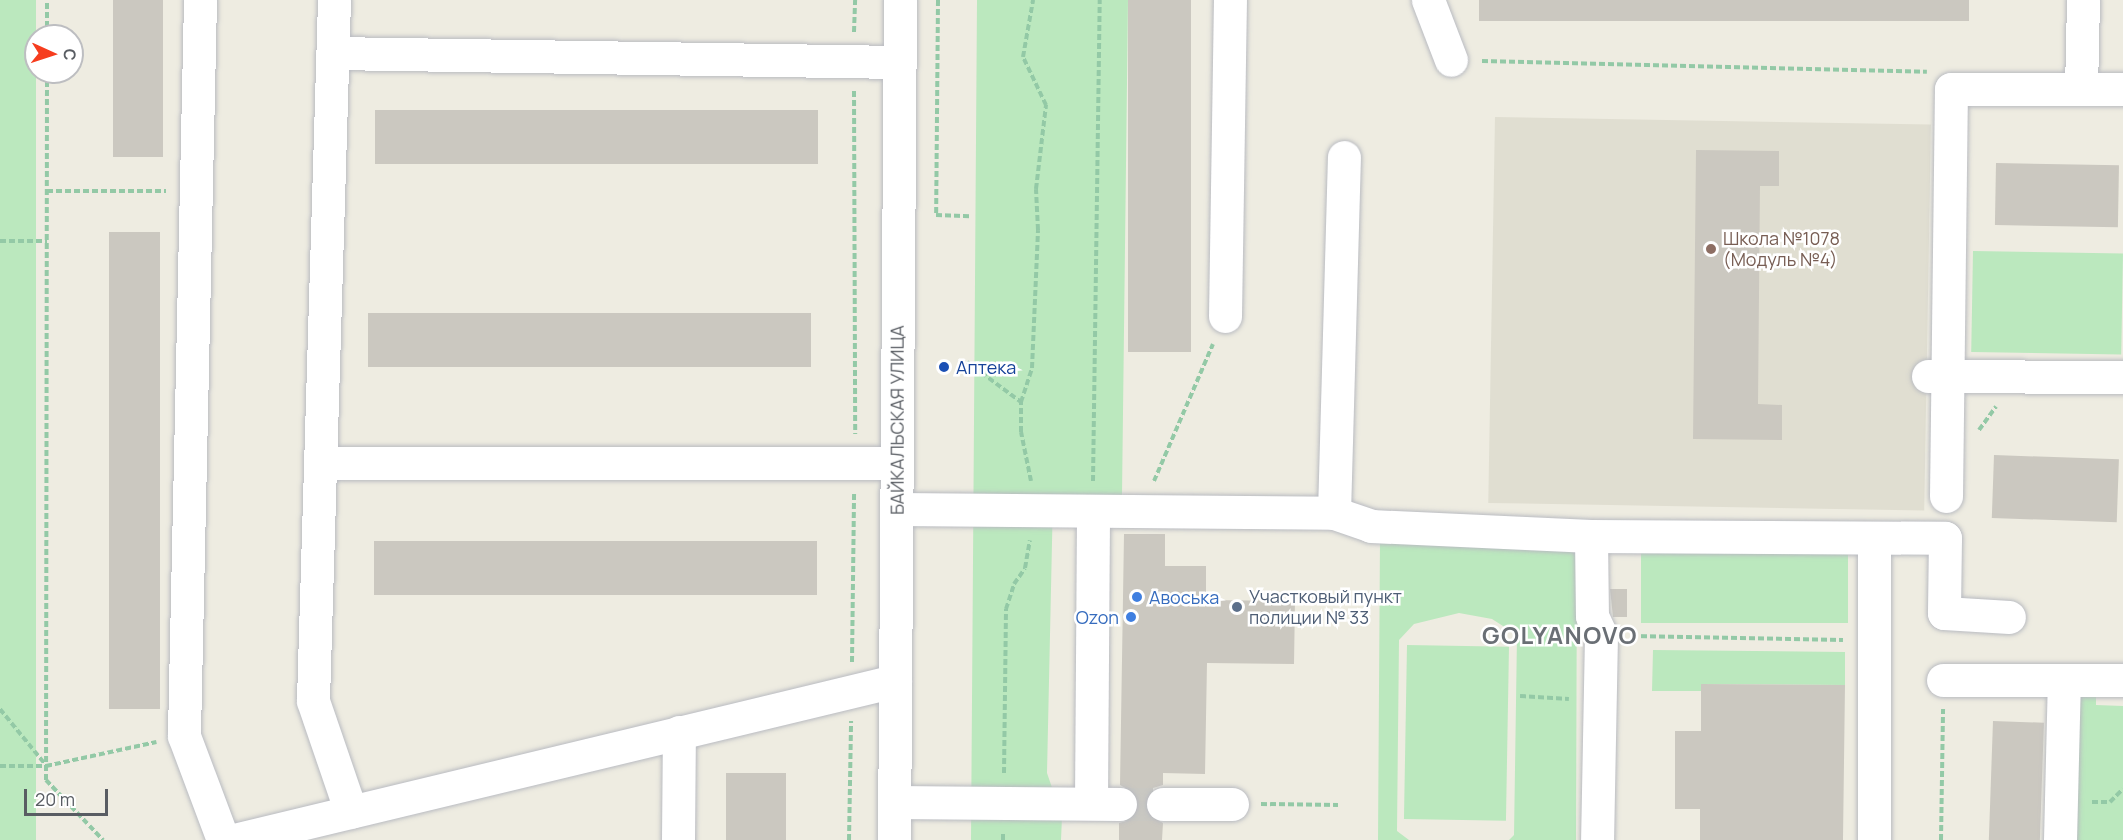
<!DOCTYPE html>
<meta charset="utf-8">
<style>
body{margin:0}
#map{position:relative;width:2123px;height:840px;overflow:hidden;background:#eeece1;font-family:Manrope,sans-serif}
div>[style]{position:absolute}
.education>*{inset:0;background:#e0ded1;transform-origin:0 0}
.green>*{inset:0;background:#bbe8be;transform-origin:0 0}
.building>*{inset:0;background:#cbc8c0;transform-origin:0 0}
.minor-tunnel>*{height:33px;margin-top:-16.5px;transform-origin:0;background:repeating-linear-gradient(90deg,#c9c8c2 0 33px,transparent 0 49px)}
.path>*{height:4px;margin-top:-2px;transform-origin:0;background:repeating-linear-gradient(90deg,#93c9a6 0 6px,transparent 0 9px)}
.roads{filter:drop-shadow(0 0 2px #b9bbc1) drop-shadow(0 0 2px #b9bbc1)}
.minor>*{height:33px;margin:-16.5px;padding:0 16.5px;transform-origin:16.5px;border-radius:16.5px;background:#fff}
.dots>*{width:16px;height:16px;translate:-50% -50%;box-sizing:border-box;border:3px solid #fff;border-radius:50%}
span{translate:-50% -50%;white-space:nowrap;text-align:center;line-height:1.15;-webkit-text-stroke:5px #fff;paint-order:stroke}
.education-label{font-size:18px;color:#785e54}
.left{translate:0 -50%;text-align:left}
.transit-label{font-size:18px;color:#164399}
.street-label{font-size:18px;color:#595d63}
.shop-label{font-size:18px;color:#366cbe}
.right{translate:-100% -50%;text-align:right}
.service-label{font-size:18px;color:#4e5e75}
.district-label{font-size:24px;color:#6a6f75;font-weight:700;letter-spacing:1.5px}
.north{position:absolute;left:24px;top:24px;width:60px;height:60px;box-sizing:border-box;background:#fff;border:2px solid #bdbec1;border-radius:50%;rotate:93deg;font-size:16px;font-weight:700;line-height:24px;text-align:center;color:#595d63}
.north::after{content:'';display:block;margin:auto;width:21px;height:27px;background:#f63d1e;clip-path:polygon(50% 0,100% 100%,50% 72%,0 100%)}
.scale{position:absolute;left:24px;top:789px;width:84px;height:27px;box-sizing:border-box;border:3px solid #595d63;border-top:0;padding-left:8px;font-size:18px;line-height:21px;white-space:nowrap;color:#595d63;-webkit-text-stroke:4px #fff;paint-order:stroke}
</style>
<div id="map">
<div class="education">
<i style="left:1495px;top:117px;width:436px;height:386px;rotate:1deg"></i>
</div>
<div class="green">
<i style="left:0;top:0;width:36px;height:840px"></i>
<i style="clip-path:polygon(977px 0,1128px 0,1122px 496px,1053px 497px,1047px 773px,1062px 817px,1061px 840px,971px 840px)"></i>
<i style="left:1973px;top:251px;width:150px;height:101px;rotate:1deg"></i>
<i style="clip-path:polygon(1380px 538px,1577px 549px,1576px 840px,1509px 840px,1514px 835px,1517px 635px,1492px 619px,1459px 613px,1414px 624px,1399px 640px,1397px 831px,1409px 840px,1378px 840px)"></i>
<i style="left:1641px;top:547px;width:207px;height:76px"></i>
<i style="left:1407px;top:645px;width:102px;height:174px;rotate:1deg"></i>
<i style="clip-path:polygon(1653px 650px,1845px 652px,1845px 685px,1702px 684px,1701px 691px,1652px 691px)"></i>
<i style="clip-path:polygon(2069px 687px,2096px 688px,2096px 705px,2123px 706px,2123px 840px,2067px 840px)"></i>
</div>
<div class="building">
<i style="left:113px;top:0;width:50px;height:157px"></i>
<i style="left:1128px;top:0;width:63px;height:352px"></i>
<i style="left:1479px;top:0;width:490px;height:21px"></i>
<i style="left:375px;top:110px;width:443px;height:54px"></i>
<i style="clip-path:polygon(1696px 150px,1779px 151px,1779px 186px,1760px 186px,1758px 404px,1782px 405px,1782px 440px,1693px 439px)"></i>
<i style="left:1996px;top:163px;width:123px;height:62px;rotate:1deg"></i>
<i style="left:109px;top:232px;width:51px;height:477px"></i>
<i style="left:368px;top:313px;width:443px;height:54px"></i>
<i style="left:1994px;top:455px;width:125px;height:63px;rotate:2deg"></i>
<i style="clip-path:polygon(1124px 534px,1165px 534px,1165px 566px,1206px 566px,1206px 600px,1295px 601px,1294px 664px,1207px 663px,1205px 774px,1163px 773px,1163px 785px,1153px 788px,1144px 803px,1147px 814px,1163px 823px,1162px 840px,1119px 840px,1119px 823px,1130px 820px,1139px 805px,1136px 794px,1120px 785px)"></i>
<i style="left:374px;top:541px;width:443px;height:54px"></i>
<i style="clip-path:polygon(1610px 589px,1627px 589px,1627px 617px,1613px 617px)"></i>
<i style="clip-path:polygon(1701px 684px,1845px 685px,1843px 840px,1700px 840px,1700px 809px,1675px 809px,1675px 731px,1701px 731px)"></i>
<i style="left:1993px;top:721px;width:51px;height:119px;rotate:2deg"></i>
<i style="left:726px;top:773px;width:60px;height:67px"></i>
</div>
<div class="minor-tunnel">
<i style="left:1120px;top:804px;width:43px"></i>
</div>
<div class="path">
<i style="left:938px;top:0;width:215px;rotate:90.5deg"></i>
<i style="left:936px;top:215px;width:34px;rotate:2deg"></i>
<i style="left:854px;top:32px;width:32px;rotate:-88deg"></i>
<i style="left:47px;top:36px;width:36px;rotate:-90deg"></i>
<i style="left:1482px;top:61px;width:445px;rotate:1.4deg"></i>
<i style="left:47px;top:72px;width:708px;rotate:90.08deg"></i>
<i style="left:46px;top:780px;width:83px;rotate:46.5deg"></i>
<i style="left:854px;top:91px;width:343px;rotate:89.8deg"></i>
<i style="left:47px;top:191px;width:119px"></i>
<i style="left:0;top:241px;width:47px"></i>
<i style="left:967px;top:362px;width:67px;rotate:36.5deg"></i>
<i style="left:1979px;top:430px;width:29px;rotate:-54deg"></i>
<i style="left:1031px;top:481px;width:50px;rotate:-101.5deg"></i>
<i style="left:1021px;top:432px;width:30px;rotate:-90deg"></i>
<i style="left:1021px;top:402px;width:36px;rotate:-72deg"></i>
<i style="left:1032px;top:368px;width:138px;rotate:-87.5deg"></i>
<i style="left:1038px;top:230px;width:41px;rotate:-92.8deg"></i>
<i style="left:1036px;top:189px;width:85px;rotate:-83.2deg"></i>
<i style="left:1046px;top:105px;width:53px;rotate:-115.6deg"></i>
<i style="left:1023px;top:57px;width:58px;rotate:-80deg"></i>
<i style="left:1093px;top:481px;width:481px;rotate:-89.2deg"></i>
<i style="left:1154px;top:481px;width:149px;rotate:-66.7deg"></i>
<i style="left:1632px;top:636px;width:211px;rotate:1.1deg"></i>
<i style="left:852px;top:662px;width:169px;rotate:-89.3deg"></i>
<i style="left:1520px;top:696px;width:49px;rotate:3.5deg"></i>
<i style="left:0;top:709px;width:71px;rotate:50.7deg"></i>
<i style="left:0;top:766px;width:46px"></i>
<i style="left:46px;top:766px;width:113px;rotate:-12.3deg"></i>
<i style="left:1004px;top:773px;width:164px;rotate:-89.3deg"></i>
<i style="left:1006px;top:609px;width:26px;rotate:-72deg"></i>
<i style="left:1014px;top:584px;width:19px;rotate:-55deg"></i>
<i style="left:1025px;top:568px;width:28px;rotate:-80deg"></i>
<i style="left:2092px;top:802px;width:18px"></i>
<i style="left:2110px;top:802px;width:18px;rotate:-45deg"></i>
<i style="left:1261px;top:804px;width:77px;rotate:0.7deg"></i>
<i style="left:849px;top:840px;width:119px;rotate:-89deg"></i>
<i style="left:1003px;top:840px;width:8px;rotate:-90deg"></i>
<i style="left:1941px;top:840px;width:131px;rotate:-89.1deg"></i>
</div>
<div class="roads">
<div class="minor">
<i style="left:200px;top:0;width:736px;rotate:91.25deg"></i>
<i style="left:184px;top:736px;width:111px;rotate:69.4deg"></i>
<i style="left:334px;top:0;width:701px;rotate:91.72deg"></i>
<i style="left:313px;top:701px;width:117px;rotate:71.1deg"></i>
<i style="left:1428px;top:0;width:64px;rotate:69deg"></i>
<i style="left:333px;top:53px;width:567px;rotate:0.91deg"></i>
<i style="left:2081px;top:89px;width:89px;rotate:-88.7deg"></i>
<i style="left:1225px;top:316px;width:316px;rotate:-89.1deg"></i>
<i style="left:1928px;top:376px;width:195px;rotate:0.3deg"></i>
<i style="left:323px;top:463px;width:574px"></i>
<i style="left:1946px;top:496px;width:407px;rotate:-89.3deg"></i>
<i style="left:1951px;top:89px;width:172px"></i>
<i style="left:897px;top:509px;width:437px;rotate:0.5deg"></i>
<i style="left:1334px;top:513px;width:39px;rotate:19deg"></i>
<i style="left:1371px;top:526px;width:220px;rotate:2.6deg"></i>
<i style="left:1591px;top:536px;width:354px;rotate:0.3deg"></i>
<i style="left:1945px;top:538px;width:75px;rotate:90.8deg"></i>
<i style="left:1944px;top:613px;width:65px;rotate:3.5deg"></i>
<i style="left:1334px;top:513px;width:356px;rotate:-88.4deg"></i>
<i style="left:1591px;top:536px;width:80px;rotate:89.3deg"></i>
<i style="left:1592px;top:616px;width:21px;rotate:65deg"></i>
<i style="left:1601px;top:635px;width:205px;rotate:91.1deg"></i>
<i style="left:1874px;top:538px;width:302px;rotate:90deg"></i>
<i style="left:1943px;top:680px;width:180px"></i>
<i style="left:894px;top:802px;width:226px;rotate:0.5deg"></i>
<i style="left:1091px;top:802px;width:291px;rotate:-89.6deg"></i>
<i style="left:1163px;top:804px;width:69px"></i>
<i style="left:234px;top:840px;width:680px;rotate:-13.53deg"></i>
<i style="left:678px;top:840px;width:108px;rotate:-89.5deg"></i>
<i style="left:894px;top:840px;width:840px;rotate:-89.59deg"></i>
<i style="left:2060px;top:840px;width:160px;rotate:-88.6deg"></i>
</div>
</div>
<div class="dots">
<i style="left:1711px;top:249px;background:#8d6e63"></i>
<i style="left:944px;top:367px;background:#1a4fb4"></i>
<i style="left:1137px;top:597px;background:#3f7fe0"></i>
<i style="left:1237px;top:607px;background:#5c6f8a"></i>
<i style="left:1131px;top:617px;background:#3f7fe0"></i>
</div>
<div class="education-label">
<span class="left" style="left:1723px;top:249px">Школа №1078<br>(Модуль №4)</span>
</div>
<div class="transit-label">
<span class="left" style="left:956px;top:367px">Аптека</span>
</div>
<div class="street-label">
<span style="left:897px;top:420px;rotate:-90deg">БАЙКАЛЬСКАЯ УЛИЦА</span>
</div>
<div class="shop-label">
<span class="left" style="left:1149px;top:597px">Авоська</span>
<span class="right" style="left:1119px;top:617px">Ozon</span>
</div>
<div class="service-label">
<span class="left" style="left:1249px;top:607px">Участковый пункт<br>полиции № 33</span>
</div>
<div class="district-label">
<span style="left:1560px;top:635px">GOLYANOVO</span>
</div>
<div class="north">С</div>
<div class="scale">20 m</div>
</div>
